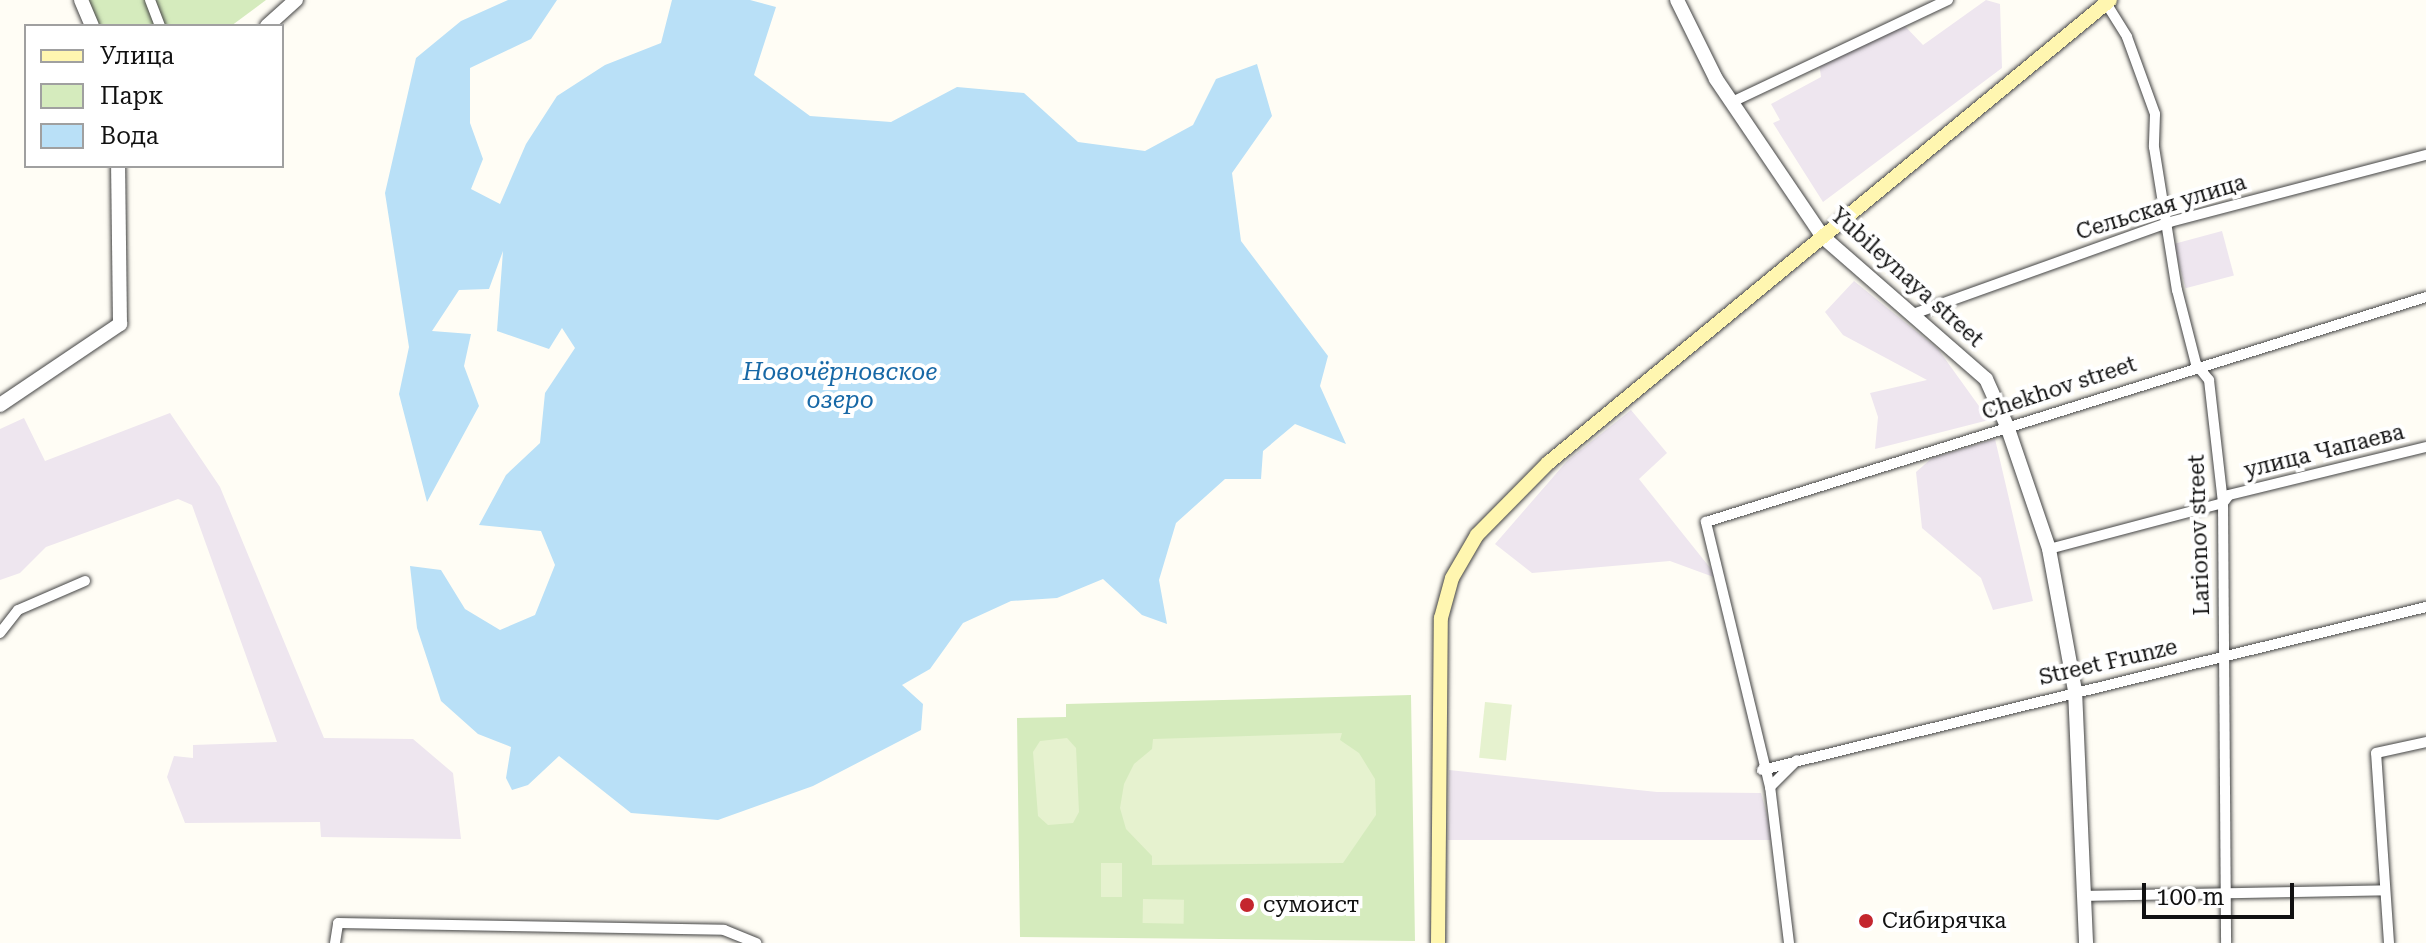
<!DOCTYPE html>
<meta charset="utf-8">
<style>
body{margin:0}
#map{position:relative;width:2426px;height:943px;overflow:hidden;background:#fffdf5;font-family:"Roboto Serif",serif}
div>[style]{position:absolute}
.industrial>*{inset:0;background:#eee6ef;transform-origin:0 0}
.green>*{inset:0;background:#d5ebbd}
.pitch>*{inset:0;background:#e6f2cf;transform-origin:0 0}
.water>*{inset:0;background:#b9e0f7}
.roads{filter:drop-shadow(0 0 2px #444) drop-shadow(0 0 2px #444)}
.minor>*{height:10px;margin:-5px;padding:0 5px;transform-origin:5px;border-radius:5px;background:#fff}
.tertiary>*{height:14px;margin:-7px;padding:0 7px;transform-origin:7px;border-radius:7px;background:#fff}
.secondary>*{height:14px;margin:-7px;padding:0 7px;transform-origin:7px;border-radius:7px;background:#fff6b0}
.dots>*{width:22px;height:22px;translate:-50% -50%;box-sizing:border-box;border:4px solid #fff;border-radius:50%}
span{translate:-50% -50%;white-space:nowrap;text-align:center;line-height:1.15;-webkit-text-stroke:8px #fff;paint-order:stroke}
.street-label{font-size:22px;color:#111}
.poi-label{font-size:22px;color:#111}
.left{translate:0 -50%;text-align:left}
.water-label{font-size:24px;color:#1768a6;font-style:italic}
.legend{position:absolute;left:24px;top:24px;width:260px;height:144px;box-sizing:border-box;background:#fff;border:2px solid #a0a0a0;margin:0;padding:10px 14px;list-style:none;font-size:24px;color:#111}
.legend li{display:flex;align-items:center;gap:16px;height:40px}
.legend b{width:40px;border:2px solid #a0a0a0}
.scale{position:absolute;left:2142px;top:883px;width:152px;height:36px;box-sizing:border-box;border:4px solid #111;border-top:0;padding-left:10px;font-size:24px;line-height:28px;white-space:nowrap;color:#111;-webkit-text-stroke:6px #fff;paint-order:stroke}
</style>
<div id="map">
<div class="industrial">
<i style="clip-path:polygon(1986px 0,2000px 4px,2002px 68px,1823px 202px,1773px 123px,1780px 120px,1771px 104px,1821px 77px,1819px 62px,1902px 23px,1923px 45px)"></i>
<i style="left:2222px;top:231px;width:46px;height:50px;rotate:75deg"></i>
<i style="clip-path:polygon(1854px 281px,1938px 349px,1989px 420px,1875px 449px,1878px 417px,1870px 393px,1927px 380px,1843px 335px,1825px 312px)"></i>
<i style="clip-path:polygon(1631px 410px,1667px 453px,1639px 479px,1719px 579px,1670px 561px,1532px 573px,1495px 544px,1567px 461px)"></i>
<i style="clip-path:polygon(170px 413px,220px 487px,324px 738px,413px 739px,453px 773px,461px 839px,321px 837px,320px 822px,185px 823px,167px 777px,174px 756px,193px 758px,193px 745px,277px 742px,192px 505px,178px 499px,46px 547px,20px 573px,0 580px,0 429px,24px 418px,45px 461px)"></i>
<i style="clip-path:polygon(1995px 439px,2033px 601px,1993px 610px,1981px 578px,1922px 528px,1916px 472px,1932px 458px)"></i>
<i style="clip-path:polygon(1449px 770px,1657px 792px,1761px 793px,1774px 840px,1448px 840px)"></i>
</div>
<div class="green">
<i style="clip-path:polygon(89px 0,266px 0,231px 26px,98px 26px)"></i>
<i style="clip-path:polygon(1411px 695px,1415px 941px,1020px 937px,1017px 718px,1066px 717px,1066px 704px)"></i>
</div>
<div class="pitch">
<i style="left:1485px;top:702px;width:27px;height:56px;rotate:6deg"></i>
<i style="clip-path:polygon(1342px 733px,1340px 740px,1359px 753px,1375px 779px,1376px 815px,1343px 863px,1152px 865px,1152px 856px,1126px 829px,1120px 808px,1124px 784px,1134px 764px,1152px 749px,1153px 739px)"></i>
<i style="clip-path:polygon(1067px 738px,1076px 748px,1079px 812px,1073px 823px,1048px 825px,1038px 816px,1033px 752px,1040px 741px)"></i>
<i style="left:1101px;top:863px;width:21px;height:34px"></i>
<i style="left:1143px;top:899px;width:41px;height:24px;rotate:1deg"></i>
</div>
<div class="water">
<i style="clip-path:polygon(508px 0,557px 0,531px 39px,470px 68px,470px 123px,483px 159px,471px 189px,500px 204px,526px 144px,557px 96px,605px 65px,661px 43px,672px 0,750px 0,776px 7px,754px 75px,810px 116px,891px 122px,957px 87px,1024px 93px,1078px 142px,1145px 151px,1193px 125px,1216px 79px,1257px 64px,1272px 116px,1232px 173px,1241px 241px,1328px 356px,1320px 386px,1346px 444px,1295px 424px,1263px 451px,1261px 479px,1225px 479px,1176px 523px,1159px 580px,1167px 624px,1142px 615px,1103px 579px,1057px 598px,1011px 601px,963px 623px,930px 669px,902px 685px,923px 704px,921px 730px,813px 786px,718px 820px,631px 813px,559px 756px,528px 785px,512px 790px,506px 778px,511px 747px,478px 734px,441px 701px,417px 628px,410px 566px,441px 570px,465px 609px,500px 630px,535px 615px,555px 565px,541px 531px,479px 525px,506px 475px,540px 443px,545px 393px,575px 348px,562px 328px,549px 349px,497px 331px,503px 251px,489px 289px,459px 290px,432px 331px,471px 334px,464px 366px,479px 406px,427px 502px,399px 394px,409px 347px,385px 193px,416px 58px,461px 21px)"></i>
</div>
<div class="roads">
<div class="minor">
<i style="left:150px;top:0;width:28px;rotate:69deg"></i>
<i style="left:2106px;top:3px;width:40px;rotate:58deg"></i>
<i style="left:2127px;top:37px;width:82px;rotate:70deg"></i>
<i style="left:2155px;top:114px;width:33px;rotate:92deg"></i>
<i style="left:2154px;top:147px;width:145px;rotate:80.9deg"></i>
<i style="left:2177px;top:290px;width:76px;rotate:75.6deg"></i>
<i style="left:2196px;top:364px;width:21px;rotate:51deg"></i>
<i style="left:2209px;top:380px;width:124px;rotate:83.5deg"></i>
<i style="left:2223px;top:503px;width:440px;rotate:89.6deg"></i>
<i style="left:1732px;top:102px;width:239px;rotate:-25.3deg"></i>
<i style="left:1913px;top:314px;width:273px;rotate:-19.7deg"></i>
<i style="left:2170px;top:222px;width:265px;rotate:-14.7deg"></i>
<i style="left:2049px;top:549px;width:180px;rotate:-14.8deg"></i>
<i style="left:2223px;top:503px;width:10px;rotate:-53deg"></i>
<i style="left:2229px;top:495px;width:203px;rotate:-13.7deg"></i>
<i style="left:0;top:633px;width:29px;rotate:-52deg"></i>
<i style="left:18px;top:610px;width:73px;rotate:-23.4deg"></i>
<i style="left:1762px;top:770px;width:684px;rotate:-13.79deg"></i>
<i style="left:1770px;top:787px;width:38px;rotate:-45deg"></i>
<i style="left:2085px;top:896px;width:300px;rotate:-1.1deg"></i>
<i style="left:335px;top:943px;width:20px;rotate:-81deg"></i>
<i style="left:338px;top:923px;width:386px;rotate:1deg"></i>
<i style="left:724px;top:930px;width:35px;rotate:22deg"></i>
<i style="left:1789px;top:943px;width:157px;rotate:-96.9deg"></i>
<i style="left:1770px;top:787px;width:273px;rotate:-103.6deg"></i>
<i style="left:1706px;top:522px;width:754px;rotate:-17.35deg"></i>
<i style="left:2389px;top:943px;width:190px;rotate:-93.9deg"></i>
<i style="left:2376px;top:753px;width:51px;rotate:-12.4deg"></i>
</div>
<div class="tertiary">
<i style="left:81px;top:0;width:28px;rotate:67deg"></i>
<i style="left:1677px;top:0;width:88px;rotate:63.7deg"></i>
<i style="left:1716px;top:79px;width:191px;rotate:55.9deg"></i>
<i style="left:1823px;top:237px;width:216px;rotate:41.1deg"></i>
<i style="left:1986px;top:379px;width:51px;rotate:65.9deg"></i>
<i style="left:2007px;top:426px;width:130px;rotate:71.1deg"></i>
<i style="left:2049px;top:549px;width:143px;rotate:79.6deg"></i>
<i style="left:2075px;top:690px;width:253px;rotate:87.5deg"></i>
<i style="left:267px;top:26px;width:39px;rotate:-42deg"></i>
<i style="left:0;top:405px;width:145px;rotate:-34deg"></i>
<i style="left:120px;top:324px;width:158px;rotate:-90.7deg"></i>
</div>
<div class="secondary">
<i style="left:1438px;top:943px;width:325px;rotate:-89.5deg"></i>
<i style="left:1441px;top:618px;width:41px;rotate:-74.6deg"></i>
<i style="left:1452px;top:578px;width:50px;rotate:-59.8deg"></i>
<i style="left:1477px;top:535px;width:101px;rotate:-45.4deg"></i>
<i style="left:1548px;top:463px;width:728px;rotate:-39.48deg"></i>
</div>
</div>
<div class="dots">
<i style="left:1247px;top:905px;background:#c4262e"></i>
<i style="left:1866px;top:921px;background:#c4262e"></i>
</div>
<div class="street-label">
<span style="left:2161px;top:207px;rotate:-17deg">Сельская улица</span>
<span style="left:1907px;top:277px;rotate:42deg">Yubileynaya street</span>
<span style="left:2059px;top:388px;rotate:-18deg">Chekhov street</span>
<span style="left:2324px;top:451px;rotate:-14deg">улица Чапаева</span>
<span style="left:2199px;top:535px;rotate:-92deg">Larionov street</span>
<span style="left:2108px;top:662px;rotate:-13deg">Street Frunze</span>
</div>
<div class="poi-label">
<span class="left" style="left:1263px;top:905px">сумоист</span>
<span class="left" style="left:1882px;top:921px">Сибирячка</span>
</div>
<div class="water-label">
<span style="left:840px;top:387px">Новочёрновское<br>озеро</span>
</div>
<ul class="legend">
<li><b style="height:10px;background:#fff6b0"></b>Улица</li>
<li><b style="height:22px;background:#d5ebbd"></b>Парк</li>
<li><b style="height:22px;background:#b9e0f7"></b>Вода</li>
</ul>
<div class="scale">100 m</div>
</div>
